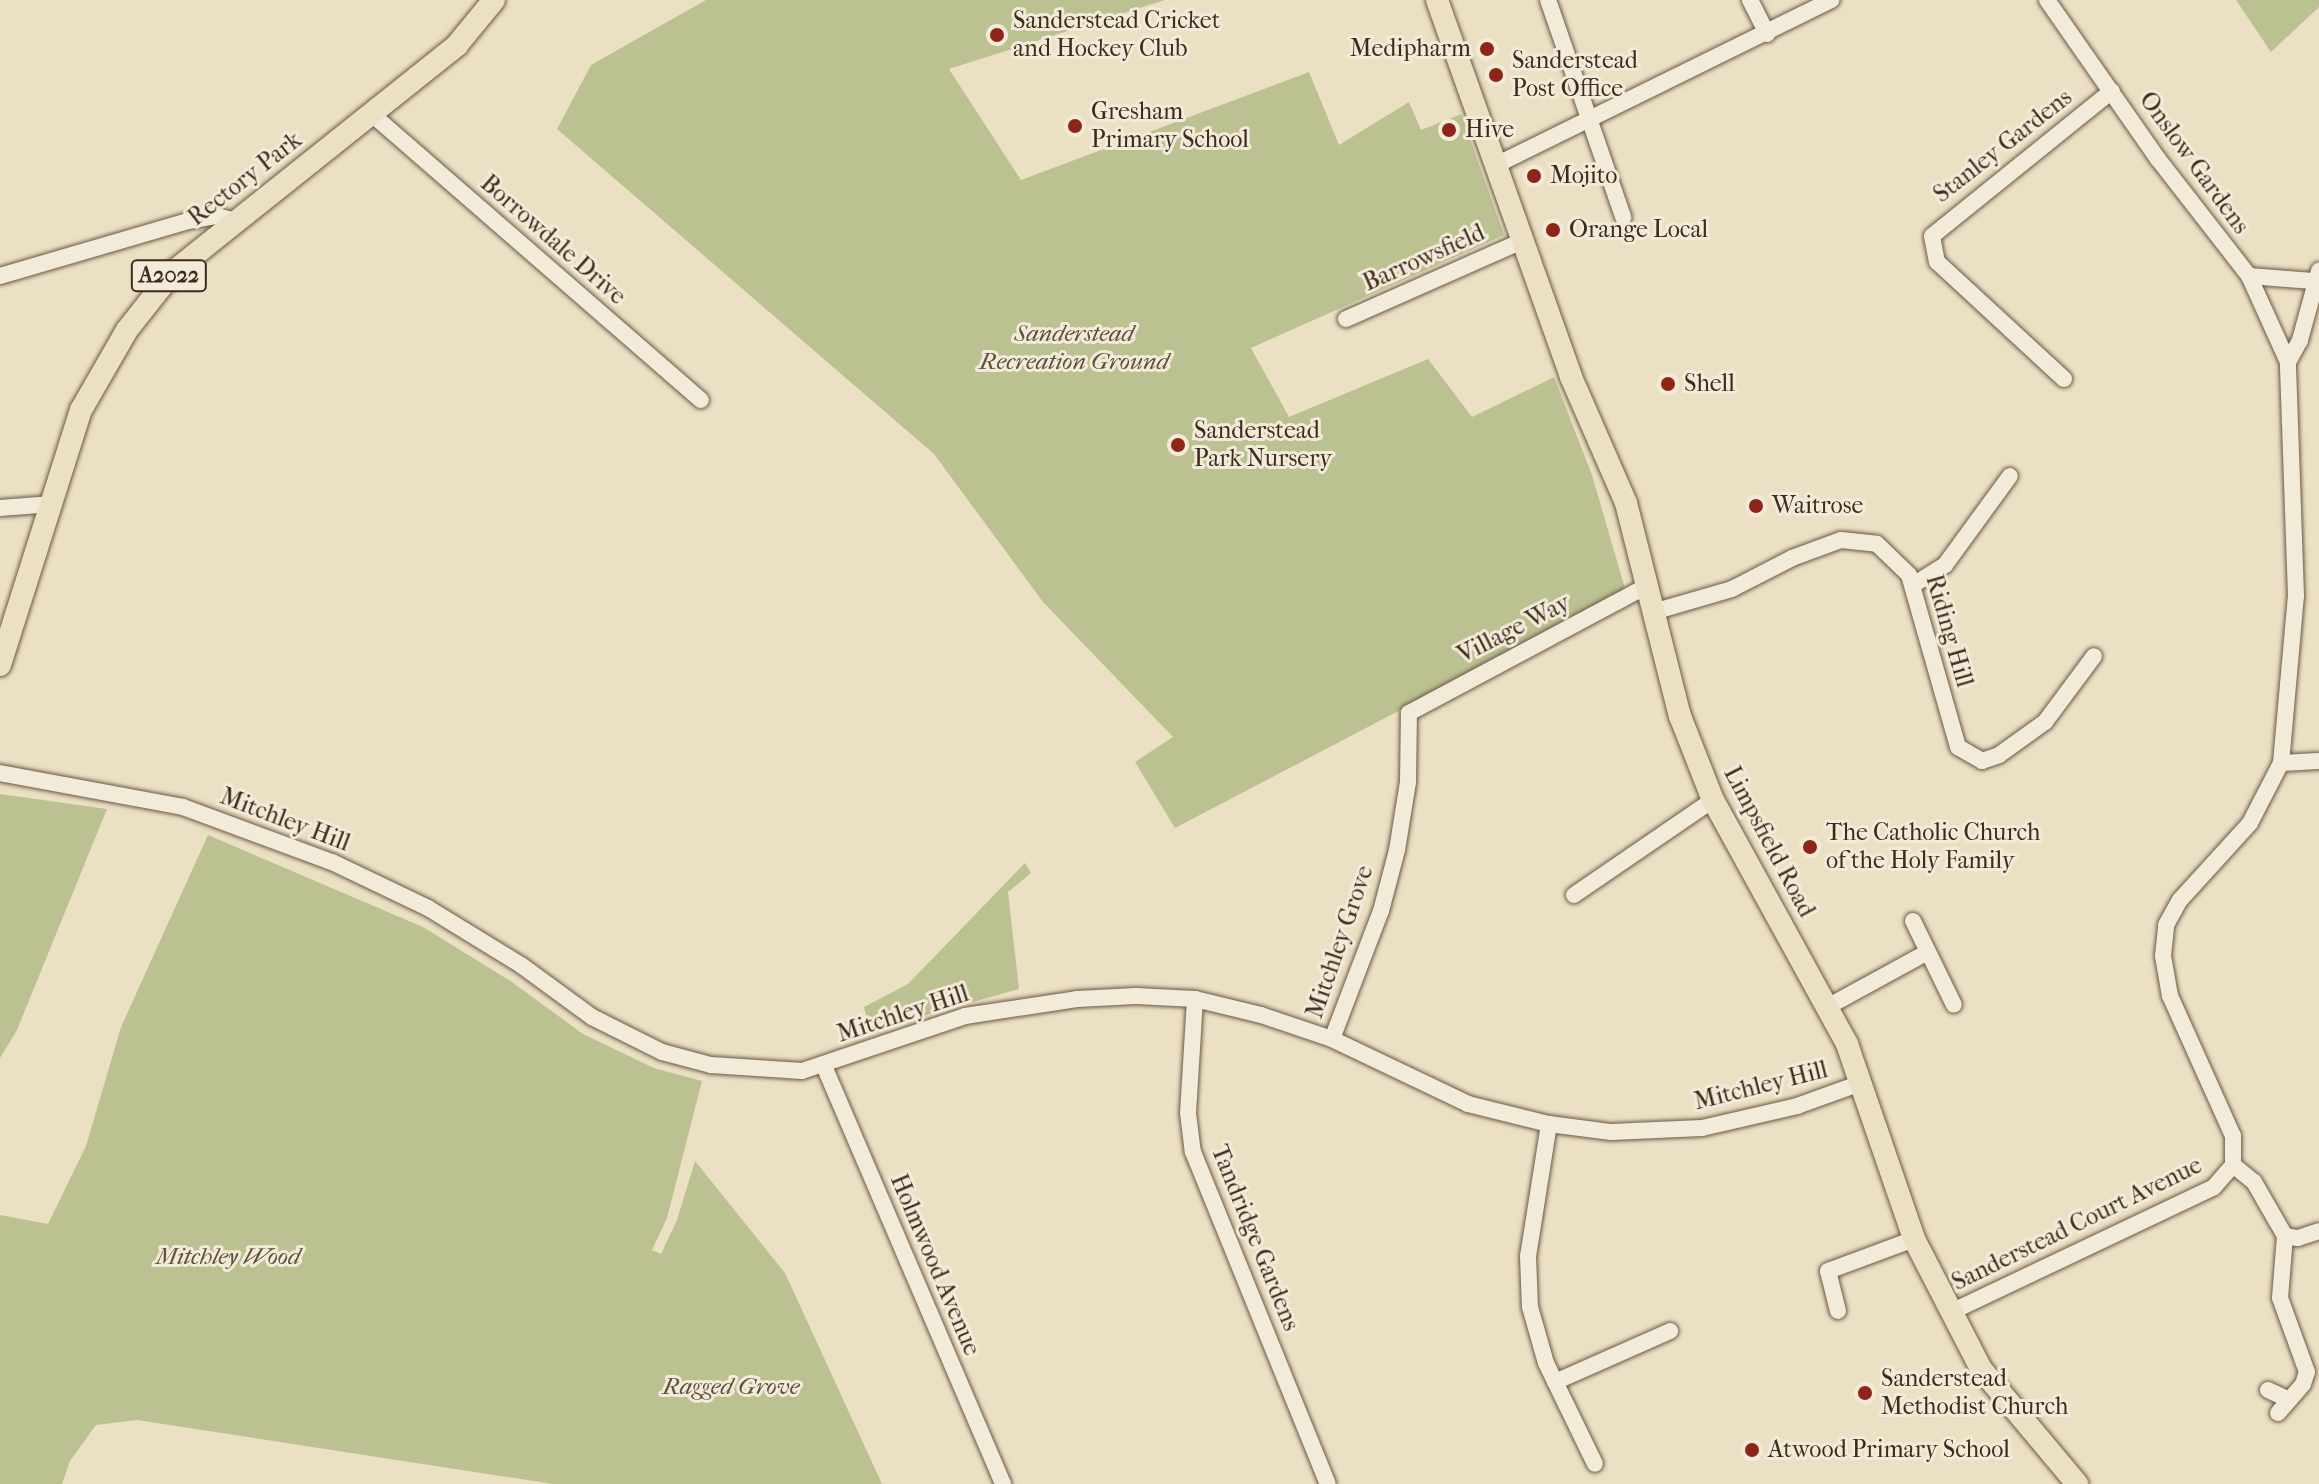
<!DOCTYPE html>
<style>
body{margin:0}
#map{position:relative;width:2319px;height:1484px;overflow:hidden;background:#ece0c4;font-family:"IM FELL French Canon",serif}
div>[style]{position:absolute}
.green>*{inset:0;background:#bcc191}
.roads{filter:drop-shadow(0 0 2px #6a5846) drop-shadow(0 0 2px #6a5846)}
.minor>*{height:16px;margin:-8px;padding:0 8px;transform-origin:8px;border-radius:8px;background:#f3ebd9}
.major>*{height:22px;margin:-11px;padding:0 11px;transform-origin:11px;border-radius:11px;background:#ece0c4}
.dots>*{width:22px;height:22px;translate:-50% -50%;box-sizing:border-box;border:4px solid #f3ebd9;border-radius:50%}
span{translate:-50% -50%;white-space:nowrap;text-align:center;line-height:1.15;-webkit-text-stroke:6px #f3ebd9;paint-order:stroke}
.shield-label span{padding:2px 6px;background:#f3ebd9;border:2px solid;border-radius:6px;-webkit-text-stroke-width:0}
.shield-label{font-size:22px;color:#3e2b1c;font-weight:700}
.poi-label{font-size:24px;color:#3e2b1c}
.left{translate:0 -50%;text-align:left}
.right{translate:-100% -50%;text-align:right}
.street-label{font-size:24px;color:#3e2b1c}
.park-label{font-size:24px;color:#5e5039;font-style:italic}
</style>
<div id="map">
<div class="green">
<i style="clip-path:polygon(706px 0,1165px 0,949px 69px,1021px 180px,1309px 72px,1339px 145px,1409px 102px,1421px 130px,1461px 114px,1504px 235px,1251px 348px,1289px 417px,1428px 359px,1472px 417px,1554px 377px,1592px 475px,1626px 592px,1175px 828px,1135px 762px,1173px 737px,1043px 602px,934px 454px,557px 129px,591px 65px)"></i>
<i style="clip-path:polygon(2236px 0,2319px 0,2319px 7px,2271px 52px)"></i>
<i style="clip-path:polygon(0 794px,107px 809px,17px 1030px,0 1058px)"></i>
<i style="clip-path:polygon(208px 835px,423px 927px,512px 982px,583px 1034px,654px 1068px,702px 1081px,667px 1218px,652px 1250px,661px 1254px,677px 1220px,695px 1161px,785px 1273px,882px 1484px,553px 1484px,137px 1420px,96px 1425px,70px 1461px,62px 1484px,0 1484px,0 1215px,48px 1224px,86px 1146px,121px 1027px)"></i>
<i style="clip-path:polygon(1025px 863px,1031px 873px,1008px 892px,1019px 989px,870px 1031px,864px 1007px,908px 984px)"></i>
</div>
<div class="roads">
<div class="minor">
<i style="left:1548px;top:0;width:230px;rotate:70.9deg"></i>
<i style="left:1750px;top:0;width:38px;rotate:63deg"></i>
<i style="left:2047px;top:0;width:194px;rotate:55.1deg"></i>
<i style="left:2158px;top:159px;width:148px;rotate:52.1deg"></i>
<i style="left:2249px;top:276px;width:94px;rotate:65.6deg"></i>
<i style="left:374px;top:116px;width:433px;rotate:41deg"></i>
<i style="left:1496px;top:165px;width:374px;rotate:-26.2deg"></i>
<i style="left:0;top:276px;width:196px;rotate:-16.3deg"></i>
<i style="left:188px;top:221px;width:29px;rotate:-10deg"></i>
<i style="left:217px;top:216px;width:16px;rotate:15deg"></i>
<i style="left:2249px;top:276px;width:64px;rotate:4.5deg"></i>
<i style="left:1346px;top:319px;width:193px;rotate:-23.9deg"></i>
<i style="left:2064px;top:379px;width:173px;rotate:-137.3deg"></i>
<i style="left:1937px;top:262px;width:26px;rotate:-101deg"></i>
<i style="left:1932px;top:236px;width:231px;rotate:-38.9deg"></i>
<i style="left:0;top:508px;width:52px;rotate:-4.4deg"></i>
<i style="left:1913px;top:585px;width:38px;rotate:-32deg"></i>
<i style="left:1945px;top:565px;width:110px;rotate:-53.9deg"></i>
<i style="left:1653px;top:612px;width:82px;rotate:-16.2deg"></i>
<i style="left:1732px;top:589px;width:68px;rotate:-27.3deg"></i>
<i style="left:1792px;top:558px;width:52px;rotate:-20.2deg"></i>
<i style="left:1841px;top:540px;width:36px;rotate:6deg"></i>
<i style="left:1877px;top:544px;width:45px;rotate:44.1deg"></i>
<i style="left:1909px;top:575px;width:179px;rotate:74.1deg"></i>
<i style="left:1958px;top:747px;width:28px;rotate:30deg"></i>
<i style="left:1982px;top:761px;width:18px;rotate:-19deg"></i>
<i style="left:1999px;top:755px;width:57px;rotate:-35.7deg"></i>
<i style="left:2045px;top:722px;width:82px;rotate:-53.4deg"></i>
<i style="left:2281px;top:763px;width:38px;rotate:-3deg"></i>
<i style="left:0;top:773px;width:186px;rotate:10.5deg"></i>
<i style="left:183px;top:807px;width:159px;rotate:20.3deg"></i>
<i style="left:332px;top:862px;width:106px;rotate:25.6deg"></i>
<i style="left:428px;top:908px;width:109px;rotate:31.5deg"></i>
<i style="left:521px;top:965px;width:88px;rotate:36.2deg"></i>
<i style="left:592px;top:1017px;width:78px;rotate:26.6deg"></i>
<i style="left:662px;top:1052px;width:51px;rotate:14.9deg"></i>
<i style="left:711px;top:1065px;width:91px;rotate:3.8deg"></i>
<i style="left:802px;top:1071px;width:172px;rotate:-18.6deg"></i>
<i style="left:965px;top:1016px;width:113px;rotate:-8.6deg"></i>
<i style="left:1077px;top:999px;width:59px;rotate:-2.9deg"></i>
<i style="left:1136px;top:996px;width:59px;rotate:2.9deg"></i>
<i style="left:1195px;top:999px;width:68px;rotate:13.6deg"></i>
<i style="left:1261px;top:1015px;width:75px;rotate:18.7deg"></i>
<i style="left:1332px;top:1039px;width:151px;rotate:25.5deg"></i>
<i style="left:1468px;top:1104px;width:83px;rotate:13.9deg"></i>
<i style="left:1549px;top:1124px;width:63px;rotate:7.4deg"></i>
<i style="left:1611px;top:1132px;width:91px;rotate:-2.5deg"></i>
<i style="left:1702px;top:1128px;width:98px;rotate:-13deg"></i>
<i style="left:1797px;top:1106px;width:65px;rotate:-19.8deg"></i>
<i style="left:1574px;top:895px;width:168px;rotate:-34.4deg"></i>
<i style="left:1913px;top:921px;width:93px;rotate:64deg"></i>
<i style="left:1195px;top:999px;width:114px;rotate:93.5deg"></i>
<i style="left:1188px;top:1113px;width:39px;rotate:83deg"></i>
<i style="left:1193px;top:1152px;width:358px;rotate:67.9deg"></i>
<i style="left:1829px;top:1006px;width:111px;rotate:-28.7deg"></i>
<i style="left:1332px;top:1039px;width:137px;rotate:-69.1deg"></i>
<i style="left:1381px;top:911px;width:63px;rotate:-75.3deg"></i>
<i style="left:1397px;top:850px;width:69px;rotate:-80.8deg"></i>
<i style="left:1408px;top:782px;width:69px;rotate:-89.2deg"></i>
<i style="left:1409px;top:713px;width:270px;rotate:-28.1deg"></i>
<i style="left:824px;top:1066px;width:455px;rotate:66.8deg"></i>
<i style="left:1549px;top:1124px;width:134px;rotate:99deg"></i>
<i style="left:1528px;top:1256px;width:51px;rotate:87.8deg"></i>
<i style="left:1530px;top:1307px;width:58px;rotate:74.1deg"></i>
<i style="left:1546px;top:1363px;width:112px;rotate:64.1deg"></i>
<i style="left:2233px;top:1165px;width:27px;rotate:39deg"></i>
<i style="left:2254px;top:1182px;width:62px;rotate:60.1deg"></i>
<i style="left:2285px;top:1236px;width:13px;rotate:9deg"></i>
<i style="left:2298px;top:1238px;width:22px;rotate:-18deg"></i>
<i style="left:1838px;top:1311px;width:41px;rotate:-104deg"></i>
<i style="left:1828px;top:1271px;width:92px;rotate:-20.4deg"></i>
<i style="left:1951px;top:1312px;width:291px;rotate:-25.4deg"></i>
<i style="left:2214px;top:1187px;width:29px;rotate:-49deg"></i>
<i style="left:2233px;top:1165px;width:29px;rotate:-90deg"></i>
<i style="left:2233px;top:1136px;width:154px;rotate:-114.2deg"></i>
<i style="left:2170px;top:996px;width:41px;rotate:-99.9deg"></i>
<i style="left:2163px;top:956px;width:31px;rotate:-84deg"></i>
<i style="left:2166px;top:925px;width:29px;rotate:-61deg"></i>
<i style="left:2180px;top:900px;width:104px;rotate:-47.7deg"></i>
<i style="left:2250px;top:823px;width:68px;rotate:-62.7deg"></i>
<i style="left:2281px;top:763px;width:168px;rotate:-84.9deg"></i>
<i style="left:2296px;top:596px;width:234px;rotate:-92deg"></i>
<i style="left:2288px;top:362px;width:25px;rotate:-61deg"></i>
<i style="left:2300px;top:340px;width:72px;rotate:-74.6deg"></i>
<i style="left:1555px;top:1382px;width:126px;rotate:-23.9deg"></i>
<i style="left:2268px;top:1390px;width:23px;rotate:25deg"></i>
<i style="left:2278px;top:1413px;width:38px;rotate:-49deg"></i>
<i style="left:2303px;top:1384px;width:13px;rotate:-72deg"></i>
<i style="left:2307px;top:1372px;width:79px;rotate:-110deg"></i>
<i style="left:2280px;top:1298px;width:62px;rotate:-85.4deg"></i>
</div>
<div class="major">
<i style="left:1437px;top:0;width:400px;rotate:70.4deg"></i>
<i style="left:1571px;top:377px;width:137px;rotate:66.4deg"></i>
<i style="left:1626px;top:503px;width:220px;rotate:75.8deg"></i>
<i style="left:1680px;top:716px;width:90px;rotate:68.6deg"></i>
<i style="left:1713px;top:800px;width:278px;rotate:61.2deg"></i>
<i style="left:1847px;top:1044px;width:206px;rotate:71deg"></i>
<i style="left:1914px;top:1239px;width:146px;rotate:62.7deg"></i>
<i style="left:1981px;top:1369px;width:150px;rotate:50.1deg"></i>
<i style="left:0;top:665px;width:268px;rotate:-72.4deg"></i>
<i style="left:81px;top:410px;width:92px;rotate:-60.1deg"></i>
<i style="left:127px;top:330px;width:74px;rotate:-51.6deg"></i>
<i style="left:173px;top:272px;width:364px;rotate:-38.6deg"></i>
<i style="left:457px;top:45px;width:58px;rotate:-50.6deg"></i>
</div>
</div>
<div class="dots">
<i style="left:997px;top:35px;background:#8f2418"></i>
<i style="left:1487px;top:49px;background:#8f2418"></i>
<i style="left:1496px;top:75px;background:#8f2418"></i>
<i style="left:1075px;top:126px;background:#8f2418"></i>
<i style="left:1449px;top:130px;background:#8f2418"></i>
<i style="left:1534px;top:176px;background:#8f2418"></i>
<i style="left:1553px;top:230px;background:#8f2418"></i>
<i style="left:1668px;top:384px;background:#8f2418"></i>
<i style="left:1178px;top:445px;background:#8f2418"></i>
<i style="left:1756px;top:506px;background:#8f2418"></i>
<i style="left:1810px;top:847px;background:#8f2418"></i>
<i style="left:1865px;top:1393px;background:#8f2418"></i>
<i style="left:1752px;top:1450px;background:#8f2418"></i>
</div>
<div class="shield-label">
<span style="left:169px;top:276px">A2022</span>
</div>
<div class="poi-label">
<span class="left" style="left:1013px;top:35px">Sanderstead Cricket<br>and Hockey Club</span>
<span class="right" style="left:1471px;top:49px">Medipharm</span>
<span class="left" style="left:1512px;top:75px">Sanderstead<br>Post Office</span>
<span class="left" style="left:1091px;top:126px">Gresham<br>Primary School</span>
<span class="left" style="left:1465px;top:130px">Hive</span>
<span class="left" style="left:1550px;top:176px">Mojito</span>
<span class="left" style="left:1569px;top:230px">Orange Local</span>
<span class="left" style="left:1684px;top:384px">Shell</span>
<span class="left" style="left:1194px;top:445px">Sanderstead<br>Park Nursery</span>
<span class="left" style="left:1772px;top:506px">Waitrose</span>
<span class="left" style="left:1826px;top:847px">The Catholic Church<br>of the Holy Family</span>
<span class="left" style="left:1881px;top:1393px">Sanderstead<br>Methodist Church</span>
<span class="left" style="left:1768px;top:1450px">Atwood Primary School</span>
</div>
<div class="street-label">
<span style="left:2003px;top:146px;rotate:-38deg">Stanley Gardens</span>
<span style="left:2194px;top:163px;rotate:54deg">Onslow Gardens</span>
<span style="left:245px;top:179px;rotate:-38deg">Rectory Park</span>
<span style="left:553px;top:240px;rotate:41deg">Borrowdale Drive</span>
<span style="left:1424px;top:258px;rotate:-24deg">Barrowsfield</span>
<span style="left:1514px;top:629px;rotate:-27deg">Village Way</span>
<span style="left:1949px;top:631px;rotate:74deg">Riding Hill</span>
<span style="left:285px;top:820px;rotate:21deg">Mitchley Hill</span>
<span style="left:1769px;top:842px;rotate:62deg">Limpsfield Road</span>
<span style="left:1340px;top:942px;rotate:-71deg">Mitchley Grove</span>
<span style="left:903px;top:1014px;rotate:-18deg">Mitchley Hill</span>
<span style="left:1761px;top:1086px;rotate:-14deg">Mitchley Hill</span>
<span style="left:2077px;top:1224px;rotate:-26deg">Sanderstead Court Avenue</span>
<span style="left:1255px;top:1238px;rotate:68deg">Tandridge Gardens</span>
<span style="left:935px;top:1265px;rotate:67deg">Holmwood Avenue</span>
</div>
<div class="park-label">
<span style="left:1074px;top:348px">Sanderstead<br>Recreation Ground</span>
<span style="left:228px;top:1257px">Mitchley Wood</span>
<span style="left:731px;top:1387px">Ragged Grove</span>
</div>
</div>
